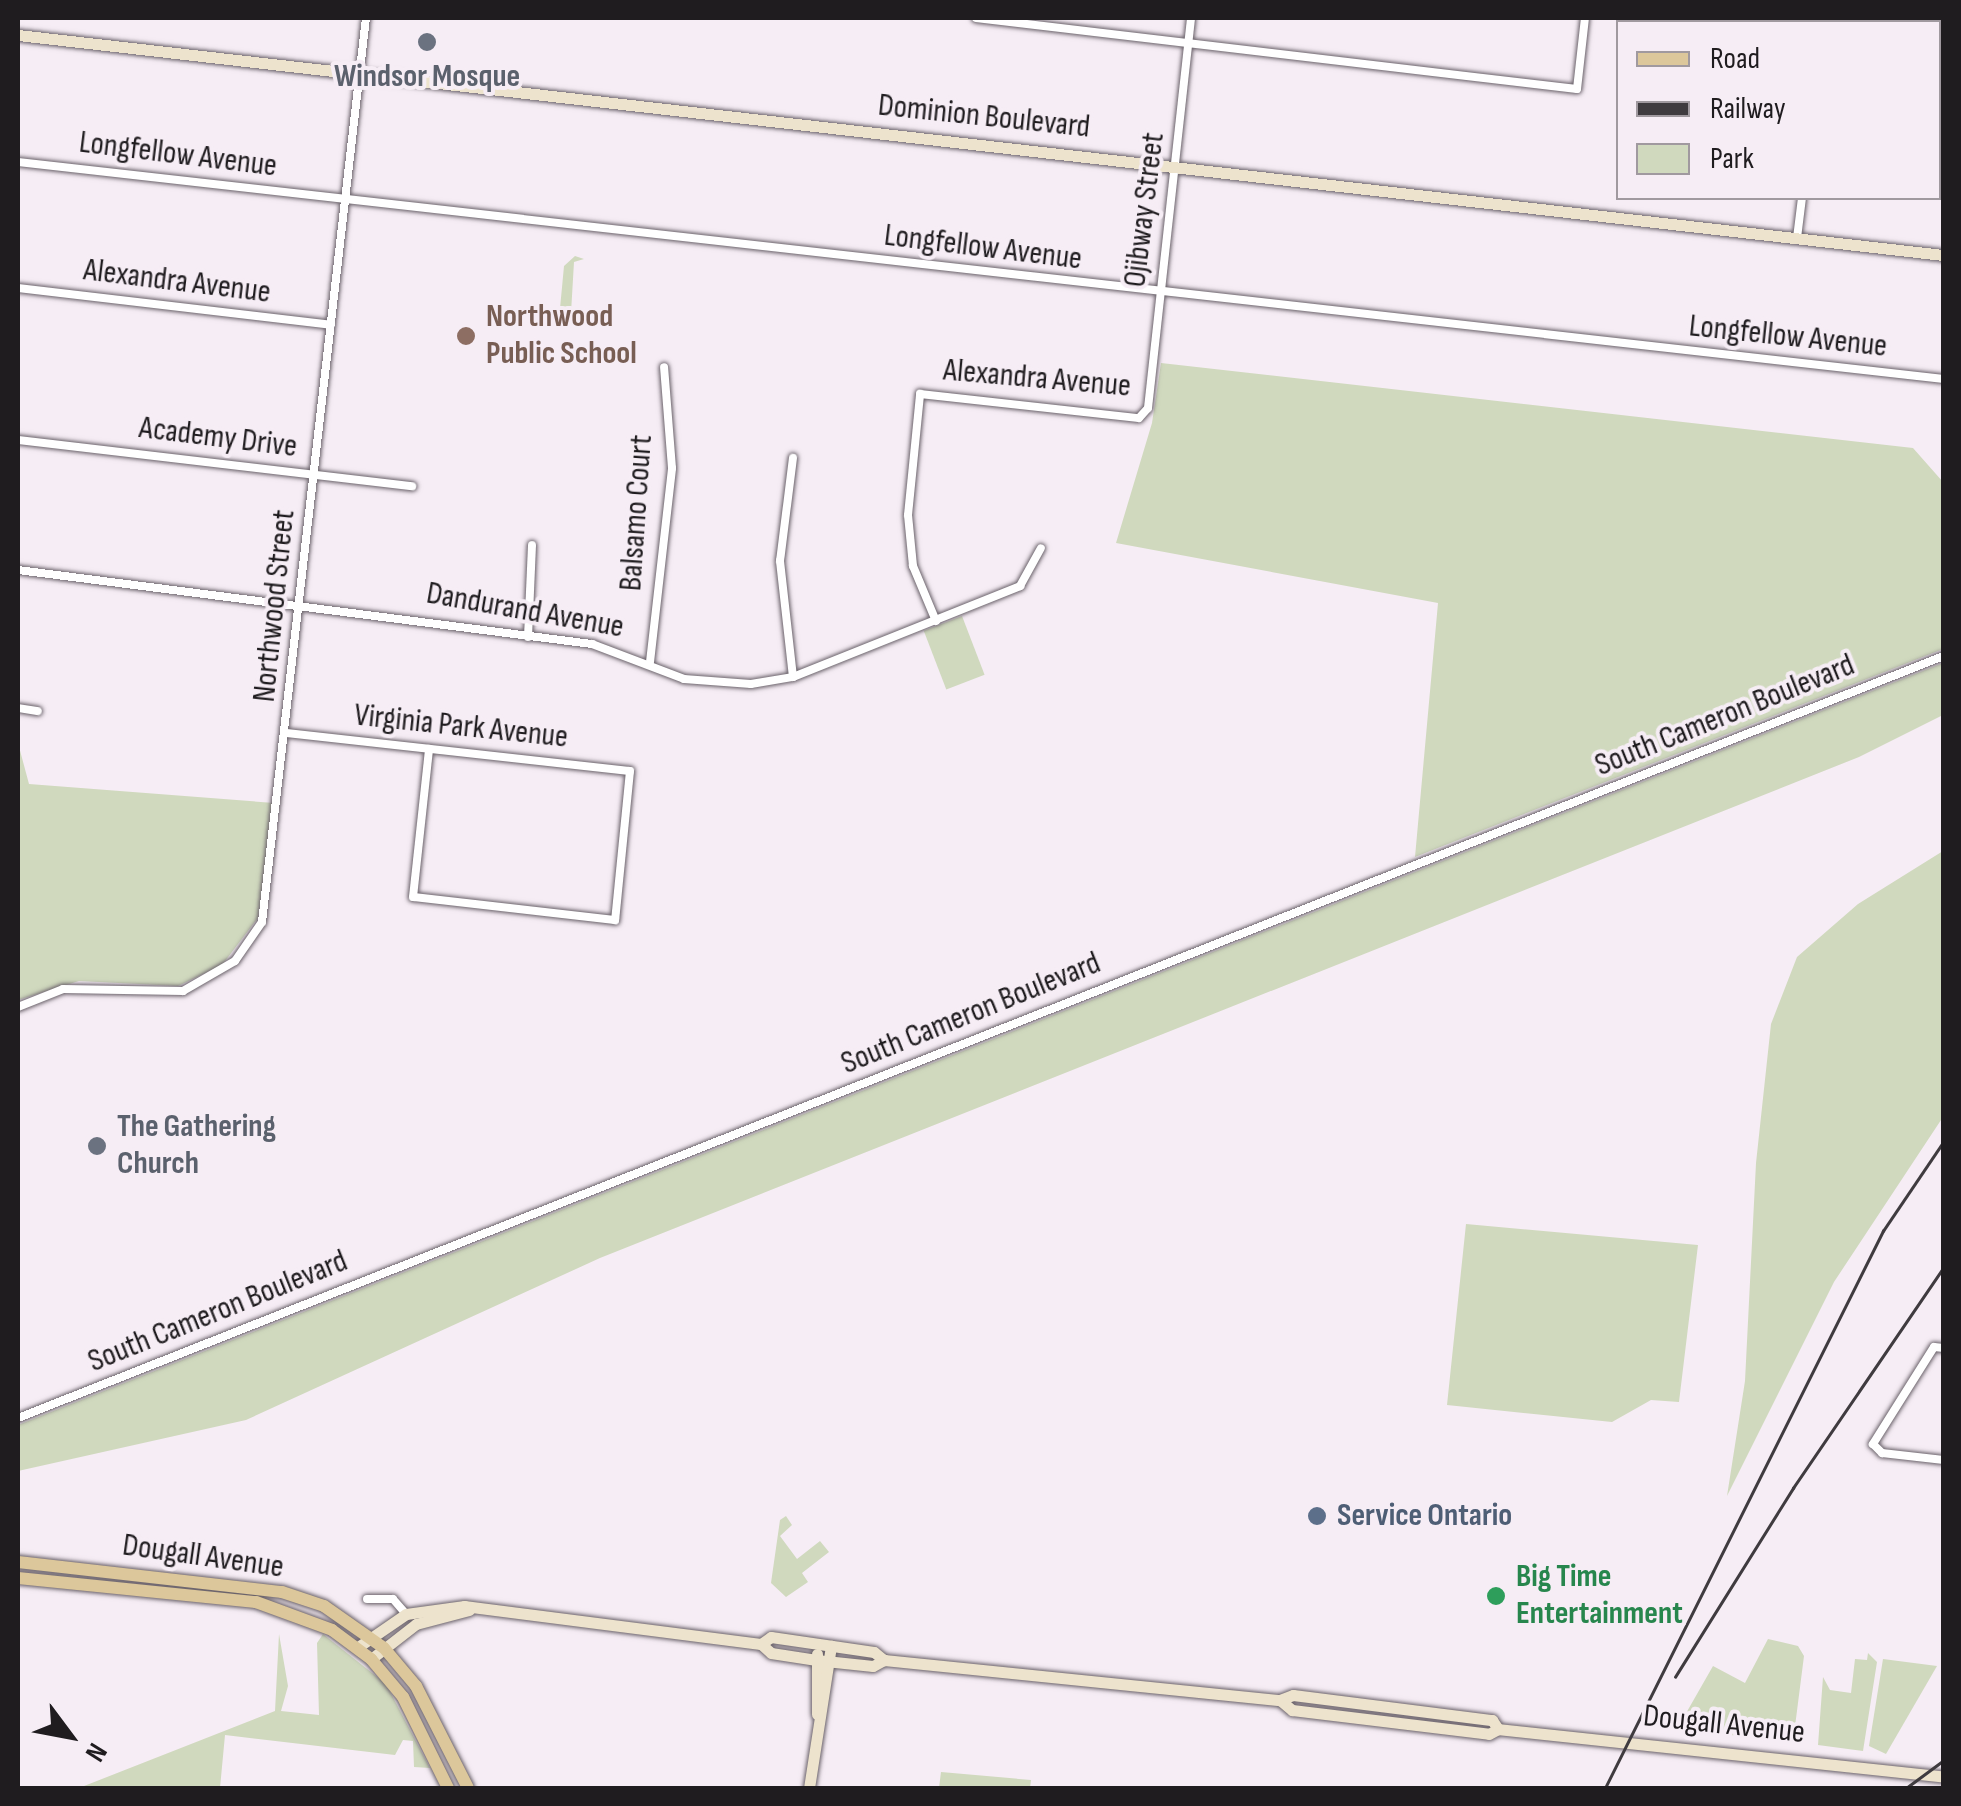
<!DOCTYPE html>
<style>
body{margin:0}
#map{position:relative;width:1961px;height:1806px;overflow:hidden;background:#f6edf5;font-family:"Sofia Sans Condensed",sans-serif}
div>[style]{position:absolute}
.green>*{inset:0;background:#d0d9be;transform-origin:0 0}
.roads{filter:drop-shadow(0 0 2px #6a626a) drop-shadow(0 0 2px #6a626a)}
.street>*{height:8px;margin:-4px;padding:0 4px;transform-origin:4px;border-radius:4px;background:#fff}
.secondary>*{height:11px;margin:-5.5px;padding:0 5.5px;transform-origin:5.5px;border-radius:5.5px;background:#ede3cd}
.primary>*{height:12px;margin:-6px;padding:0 6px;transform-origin:6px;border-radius:6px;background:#dcc79b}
.rail>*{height:2.5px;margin:-1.25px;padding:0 1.25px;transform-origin:1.25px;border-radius:1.25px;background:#3f3b3f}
.dots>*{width:28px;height:28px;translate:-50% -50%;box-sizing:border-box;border:5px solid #f6edf5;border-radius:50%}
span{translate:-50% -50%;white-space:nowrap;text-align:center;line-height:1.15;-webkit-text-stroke:8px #f6edf5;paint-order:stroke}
.worship-label{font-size:32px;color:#5b616d;font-weight:700}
.left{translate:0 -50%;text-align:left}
.street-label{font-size:32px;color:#1f1c1f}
.education-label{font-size:32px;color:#785e54;font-weight:700}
.service-label{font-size:32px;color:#4e5e75;font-weight:700}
.leisure-label{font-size:32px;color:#27864d;font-weight:700}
.frame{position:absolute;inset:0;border:20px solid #1f1c1f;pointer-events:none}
.legend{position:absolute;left:1616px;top:20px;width:325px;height:180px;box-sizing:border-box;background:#f6edf5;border:2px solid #a0999f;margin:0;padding:12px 18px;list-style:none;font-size:30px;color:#1f1c1f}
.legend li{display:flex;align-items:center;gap:20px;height:50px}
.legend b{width:50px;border:2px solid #a0999f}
.north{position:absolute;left:20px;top:1686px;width:100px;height:100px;-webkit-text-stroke:8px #f6edf5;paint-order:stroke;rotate:122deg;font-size:28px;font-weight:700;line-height:40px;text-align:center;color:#1f1c1f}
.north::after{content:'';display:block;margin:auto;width:35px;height:45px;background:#1f1c1f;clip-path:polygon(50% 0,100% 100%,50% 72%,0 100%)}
</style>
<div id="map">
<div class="green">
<i style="clip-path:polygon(575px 256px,584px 259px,574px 262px,571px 313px,580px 318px,567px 328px,559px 319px,564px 266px)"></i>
<i style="clip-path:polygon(1161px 363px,1913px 448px,1943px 482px,1943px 649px,1415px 857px,1438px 603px,1116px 543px,1152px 423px)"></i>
<i style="left:962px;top:616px;width:63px;height:41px;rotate:69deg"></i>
<i style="clip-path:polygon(1943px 663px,1943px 715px,1859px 757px,600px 1258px,246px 1420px,18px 1471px,18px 1425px)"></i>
<i style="clip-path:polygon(18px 743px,29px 784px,274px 803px,258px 918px,222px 965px,178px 986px,79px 981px,18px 1000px)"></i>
<i style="clip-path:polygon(1943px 851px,1943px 1117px,1834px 1282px,1727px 1496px,1745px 1381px,1756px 1163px,1771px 1024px,1797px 957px,1858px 904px)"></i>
<i style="clip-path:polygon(1466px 1224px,1698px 1245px,1679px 1402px,1651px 1400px,1612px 1422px,1447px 1405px)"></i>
<i style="clip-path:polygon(786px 1516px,792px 1525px,780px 1536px,797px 1559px,820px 1541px,829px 1552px,802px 1573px,808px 1582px,786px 1597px,771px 1583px,780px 1520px)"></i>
<i style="clip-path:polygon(279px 1634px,288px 1686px,281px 1711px,319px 1715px,317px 1643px,323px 1634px,386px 1684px,430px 1768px,414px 1767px,413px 1741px,403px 1740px,395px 1755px,225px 1735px,220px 1788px,79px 1788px,275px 1711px)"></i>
<i style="clip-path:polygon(1768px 1639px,1798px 1646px,1804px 1656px,1793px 1742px,1677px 1729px,1713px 1666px,1745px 1683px)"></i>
<i style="clip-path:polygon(1868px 1653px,1877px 1662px,1863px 1751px,1818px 1745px,1823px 1677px,1830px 1690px,1851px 1693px,1855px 1659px,1867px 1660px)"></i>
<i style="clip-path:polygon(1883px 1659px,1937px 1666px,1886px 1754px,1869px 1746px)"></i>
<i style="clip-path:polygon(941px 1772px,1031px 1780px,1030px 1788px,939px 1788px)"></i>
</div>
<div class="roads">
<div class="street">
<i style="left:976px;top:18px;width:605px;rotate:6.74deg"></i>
<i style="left:1577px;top:89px;width:71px;rotate:-83.6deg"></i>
<i style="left:1707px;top:22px;width:4px;rotate:-90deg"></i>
<i style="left:1931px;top:22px;width:4px;rotate:-76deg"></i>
<i style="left:18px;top:162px;width:1938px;rotate:6.43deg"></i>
<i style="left:1797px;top:238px;width:40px;rotate:-82.9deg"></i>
<i style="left:18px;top:288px;width:315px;rotate:6.7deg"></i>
<i style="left:18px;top:440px;width:397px;rotate:6.7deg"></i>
<i style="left:18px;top:570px;width:579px;rotate:7.35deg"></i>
<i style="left:592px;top:644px;width:98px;rotate:20.8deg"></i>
<i style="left:684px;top:679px;width:67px;rotate:4.3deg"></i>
<i style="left:751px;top:684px;width:43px;rotate:-9.5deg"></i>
<i style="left:793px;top:677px;width:245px;rotate:-21.8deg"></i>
<i style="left:1020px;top:586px;width:43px;rotate:-61.1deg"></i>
<i style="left:936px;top:621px;width:60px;rotate:-112.7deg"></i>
<i style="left:913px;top:566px;width:51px;rotate:-95.6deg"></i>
<i style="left:908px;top:515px;width:122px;rotate:-84.3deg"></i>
<i style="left:920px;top:394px;width:220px;rotate:6.3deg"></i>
<i style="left:1139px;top:418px;width:13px;rotate:-48deg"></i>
<i style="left:1148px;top:408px;width:392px;rotate:-83.7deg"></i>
<i style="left:528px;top:637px;width:92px;rotate:-87.5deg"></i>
<i style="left:650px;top:662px;width:195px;rotate:-83.5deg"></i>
<i style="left:672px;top:468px;width:101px;rotate:-94.5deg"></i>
<i style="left:793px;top:677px;width:117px;rotate:-96.4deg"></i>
<i style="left:780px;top:561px;width:104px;rotate:-82.8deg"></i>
<i style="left:18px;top:708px;width:20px;rotate:9deg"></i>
<i style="left:286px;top:733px;width:346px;rotate:6.3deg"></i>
<i style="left:630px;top:771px;width:150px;rotate:95.7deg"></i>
<i style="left:615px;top:920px;width:203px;rotate:-173.5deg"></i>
<i style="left:413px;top:897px;width:149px;rotate:-83.8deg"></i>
<i style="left:18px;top:1007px;width:48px;rotate:-21.8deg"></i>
<i style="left:63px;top:989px;width:120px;rotate:1deg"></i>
<i style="left:183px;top:991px;width:60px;rotate:-30deg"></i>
<i style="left:235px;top:961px;width:47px;rotate:-55.3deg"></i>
<i style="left:262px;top:922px;width:910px;rotate:-83.44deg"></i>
<i style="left:1944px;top:1348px;width:10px;rotate:-174deg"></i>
<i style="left:1934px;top:1347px;width:115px;rotate:122.2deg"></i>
<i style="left:1873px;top:1444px;width:13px;rotate:45deg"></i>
<i style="left:1882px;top:1453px;width:62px;rotate:6.4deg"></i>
<i style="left:18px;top:1418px;width:2071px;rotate:-21.59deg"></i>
<i style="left:367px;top:1599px;width:26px"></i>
<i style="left:393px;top:1599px;width:20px;rotate:49deg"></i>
</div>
<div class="secondary">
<i style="left:18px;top:35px;width:1939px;rotate:6.52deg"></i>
<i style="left:761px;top:1644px;width:12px;rotate:-35deg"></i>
<i style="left:771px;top:1637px;width:104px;rotate:8.3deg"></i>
<i style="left:874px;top:1652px;width:13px;rotate:39deg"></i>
<i style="left:358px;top:1647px;width:58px;rotate:-34.5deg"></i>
<i style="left:406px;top:1614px;width:59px;rotate:-7.9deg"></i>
<i style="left:464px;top:1606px;width:299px;rotate:7.3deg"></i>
<i style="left:761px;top:1644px;width:13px;rotate:42deg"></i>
<i style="left:771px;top:1653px;width:46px;rotate:8.8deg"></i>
<i style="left:816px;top:1660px;width:57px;rotate:6deg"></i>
<i style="left:873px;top:1666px;width:13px;rotate:-29deg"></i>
<i style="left:884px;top:1660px;width:398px;rotate:5.8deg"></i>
<i style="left:1280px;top:1700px;width:14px;rotate:-21deg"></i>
<i style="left:1293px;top:1695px;width:201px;rotate:7.2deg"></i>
<i style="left:1492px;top:1720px;width:11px;rotate:56deg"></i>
<i style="left:817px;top:1654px;width:60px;rotate:90deg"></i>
<i style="left:371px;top:1659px;width:57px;rotate:-37.9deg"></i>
<i style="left:416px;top:1624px;width:55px;rotate:-14.8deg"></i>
<i style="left:1280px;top:1700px;width:16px;rotate:40deg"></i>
<i style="left:1292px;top:1710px;width:198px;rotate:6.9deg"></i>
<i style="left:1489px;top:1734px;width:10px;rotate:-29deg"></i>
<i style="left:1498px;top:1729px;width:449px;rotate:6.1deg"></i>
<i style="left:809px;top:1788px;width:144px;rotate:-81.2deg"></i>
</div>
<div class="primary">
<i style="left:18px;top:1562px;width:266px;rotate:6.5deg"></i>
<i style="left:282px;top:1592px;width:44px;rotate:18.4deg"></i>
<i style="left:324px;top:1606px;width:73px;rotate:35deg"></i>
<i style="left:384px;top:1648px;width:50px;rotate:49.9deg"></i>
<i style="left:416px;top:1686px;width:114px;rotate:63deg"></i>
<i style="left:18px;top:1578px;width:239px;rotate:5.8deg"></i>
<i style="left:256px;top:1602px;width:81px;rotate:20.2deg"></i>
<i style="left:332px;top:1630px;width:49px;rotate:36.6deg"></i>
<i style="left:371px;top:1659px;width:50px;rotate:49.9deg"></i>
<i style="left:403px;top:1697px;width:102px;rotate:63.7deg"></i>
</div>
</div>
<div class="rail">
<i style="left:1675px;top:1677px;width:223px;rotate:-58deg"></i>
<i style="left:1793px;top:1488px;width:268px;rotate:-55.7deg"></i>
<i style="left:1605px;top:1788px;width:623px;rotate:-63.48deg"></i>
<i style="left:1883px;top:1231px;width:109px;rotate:-55.9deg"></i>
<i style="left:1906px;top:1788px;width:47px;rotate:-36.4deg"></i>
</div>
<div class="dots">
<i style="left:427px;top:42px;background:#6b7280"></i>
<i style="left:466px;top:336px;background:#8d6e63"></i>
<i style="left:97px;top:1146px;background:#6b7280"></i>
<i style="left:1317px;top:1516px;background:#5c6f8a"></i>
<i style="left:1496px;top:1596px;background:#2e9e5b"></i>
</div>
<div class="worship-label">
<span style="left:427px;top:77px">Windsor Mosque</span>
<span class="left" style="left:117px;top:1146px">The Gathering<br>Church</span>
</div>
<div class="street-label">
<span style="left:984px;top:117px;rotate:6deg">Dominion Boulevard</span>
<span style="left:178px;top:155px;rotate:7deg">Longfellow Avenue</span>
<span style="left:1145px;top:210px;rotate:-83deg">Ojibway Street</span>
<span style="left:983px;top:248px;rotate:7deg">Longfellow Avenue</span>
<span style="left:177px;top:282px;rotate:7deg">Alexandra Avenue</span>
<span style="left:1788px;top:337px;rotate:6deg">Longfellow Avenue</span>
<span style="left:1037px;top:379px;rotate:5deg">Alexandra Avenue</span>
<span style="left:218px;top:438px;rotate:7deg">Academy Drive</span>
<span style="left:637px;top:513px;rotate:-86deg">Balsamo Court</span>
<span style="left:275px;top:606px;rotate:-84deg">Northwood Street</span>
<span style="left:525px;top:611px;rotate:10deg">Dandurand Avenue</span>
<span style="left:1725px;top:716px;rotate:-22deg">South Cameron Boulevard</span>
<span style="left:461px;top:727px;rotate:6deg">Virginia Park Avenue</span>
<span style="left:971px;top:1014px;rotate:-22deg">South Cameron Boulevard</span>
<span style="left:218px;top:1312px;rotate:-22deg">South Cameron Boulevard</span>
<span style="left:203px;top:1557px;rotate:8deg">Dougall Avenue</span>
<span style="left:1724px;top:1725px;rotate:6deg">Dougall Avenue</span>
</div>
<div class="education-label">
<span class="left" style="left:486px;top:336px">Northwood<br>Public School</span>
</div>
<div class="service-label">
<span class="left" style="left:1337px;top:1516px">Service Ontario</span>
</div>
<div class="leisure-label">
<span class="left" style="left:1516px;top:1596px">Big Time<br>Entertainment</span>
</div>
<div class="frame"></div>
<ul class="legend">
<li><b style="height:12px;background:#dcc79b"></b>Road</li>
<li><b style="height:12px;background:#3f3b3f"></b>Railway</li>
<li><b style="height:28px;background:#d0d9be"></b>Park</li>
</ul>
<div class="north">N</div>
</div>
